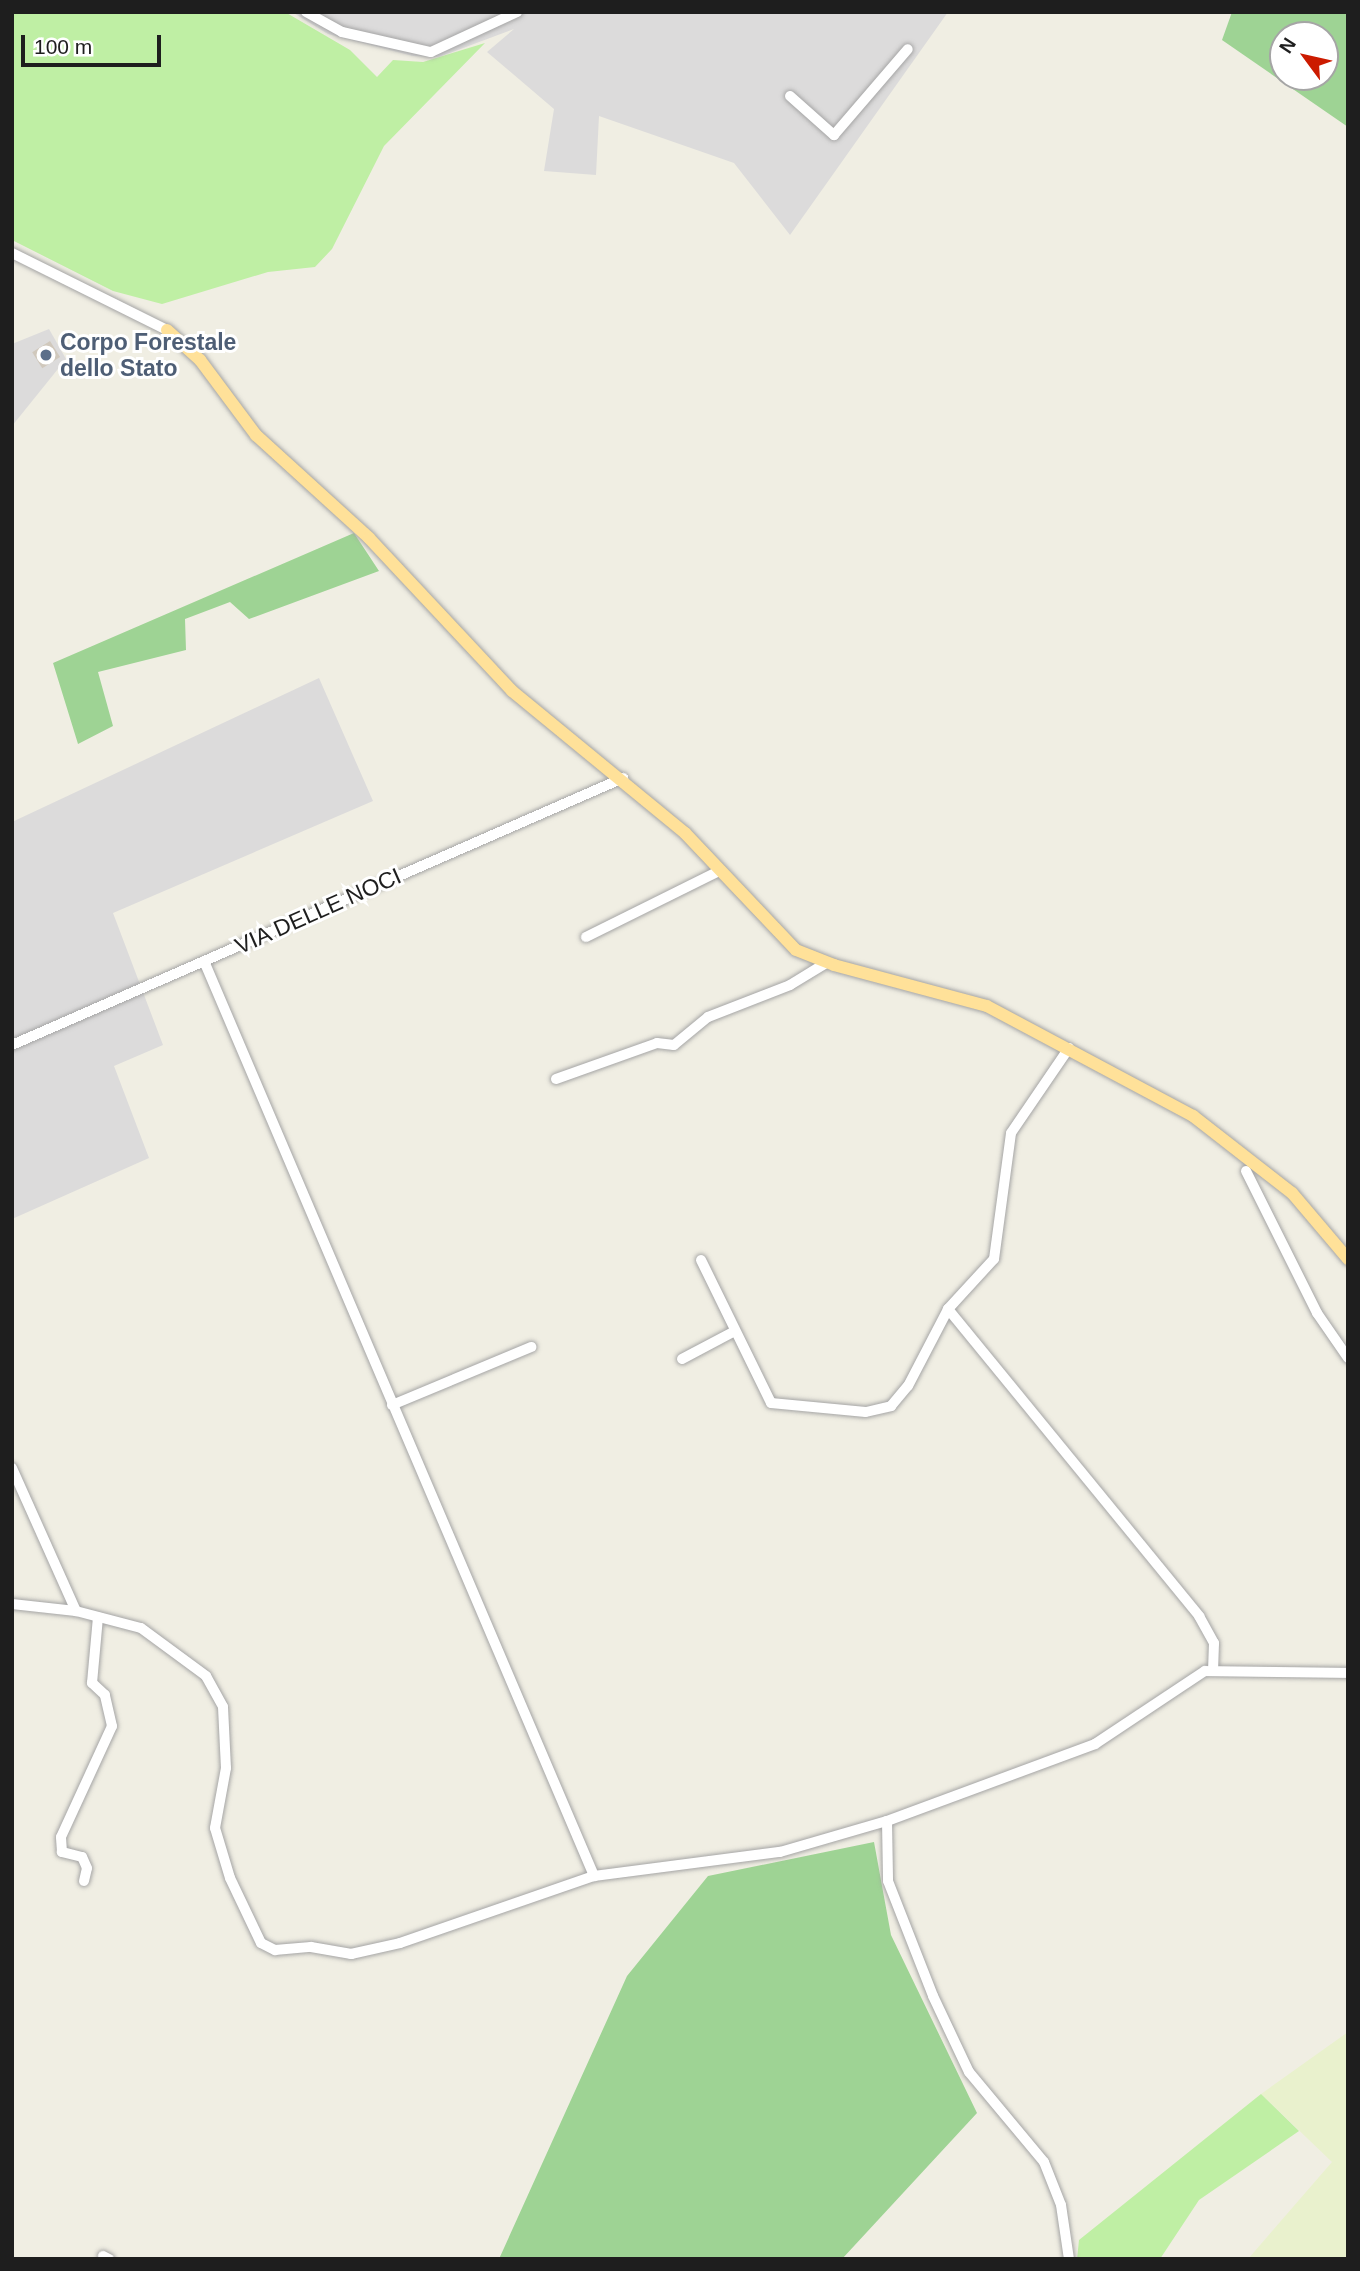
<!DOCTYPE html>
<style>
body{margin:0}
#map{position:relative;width:1360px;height:2271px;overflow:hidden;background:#f0eee3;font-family:Arial,sans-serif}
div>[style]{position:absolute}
.residential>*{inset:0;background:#dcdbdb}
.farmland>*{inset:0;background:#e9f1cd}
.grass>*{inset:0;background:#bfefa4}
.forest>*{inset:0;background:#9ed394}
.building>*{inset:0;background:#d0c8bc;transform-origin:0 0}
.roads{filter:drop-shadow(0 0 2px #a5a5a5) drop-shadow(0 0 2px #a5a5a5)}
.minor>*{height:10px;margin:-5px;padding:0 5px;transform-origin:5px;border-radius:5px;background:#fff}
.major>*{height:12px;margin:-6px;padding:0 6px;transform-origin:6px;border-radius:6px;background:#ffe199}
.dots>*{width:19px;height:19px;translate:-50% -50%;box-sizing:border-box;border:4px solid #fff;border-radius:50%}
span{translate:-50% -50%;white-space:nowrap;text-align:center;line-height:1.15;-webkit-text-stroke:6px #fff;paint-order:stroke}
.service-label{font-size:23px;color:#4e5e75;font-weight:700}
.left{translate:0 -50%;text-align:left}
.street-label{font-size:23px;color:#1e1e1e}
.frame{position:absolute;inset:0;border:14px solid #1e1e1e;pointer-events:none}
.north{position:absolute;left:1269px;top:21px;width:70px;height:70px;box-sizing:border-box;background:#fff;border:2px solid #a5a5a5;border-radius:50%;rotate:303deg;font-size:19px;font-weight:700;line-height:28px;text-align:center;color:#1e1e1e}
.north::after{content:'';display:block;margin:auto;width:24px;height:32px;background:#cc1b00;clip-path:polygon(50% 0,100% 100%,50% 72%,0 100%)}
.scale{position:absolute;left:21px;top:35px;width:140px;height:32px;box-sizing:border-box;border:4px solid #1e1e1e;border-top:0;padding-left:9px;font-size:21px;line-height:24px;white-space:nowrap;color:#1e1e1e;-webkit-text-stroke:5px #fff;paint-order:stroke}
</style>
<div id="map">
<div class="residential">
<i style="clip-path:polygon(292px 12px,948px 12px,790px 235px,734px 163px,599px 116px,596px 175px,544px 171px,554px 109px,487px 52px,514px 29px,439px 57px,413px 56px,328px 34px)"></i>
<i style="clip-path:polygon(49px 329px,66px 359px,12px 426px,12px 344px)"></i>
<i style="clip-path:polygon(319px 678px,373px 801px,113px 913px,163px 1045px,114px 1066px,149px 1158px,12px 1219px,12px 822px)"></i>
</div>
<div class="farmland">
<i style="clip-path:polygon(1348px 2032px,1348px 2259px,1248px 2259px,1332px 2162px,1261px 2094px)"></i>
</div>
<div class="grass">
<i style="clip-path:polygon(12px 12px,285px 12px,350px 50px,377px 77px,393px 60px,423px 62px,485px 43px,384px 146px,332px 249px,315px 267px,268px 272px,162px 304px,113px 291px,12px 240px)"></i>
<i style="clip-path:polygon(1261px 2094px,1299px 2131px,1199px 2200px,1160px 2259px,1077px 2259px,1079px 2240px)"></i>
</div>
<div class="forest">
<i style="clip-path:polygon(evenodd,1232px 12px,1348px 12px,1348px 127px,1222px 40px,1232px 12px,1283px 35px,1325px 35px,1325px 77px,1283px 77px,1283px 35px)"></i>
<i style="clip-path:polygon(354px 533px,379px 571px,249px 619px,230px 602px,185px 619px,186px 650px,98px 672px,113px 726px,78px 744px,53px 663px)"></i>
<i style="clip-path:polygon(874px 1842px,891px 1935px,977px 2113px,842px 2259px,499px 2259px,627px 1976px,708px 1876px)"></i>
</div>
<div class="building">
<i style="left:50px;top:341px;width:19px;height:21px;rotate:58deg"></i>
</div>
<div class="roads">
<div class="minor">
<i style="left:306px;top:12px;width:41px;rotate:29.1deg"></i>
<i style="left:342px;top:32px;width:91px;rotate:12.7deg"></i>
<i style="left:431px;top:52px;width:95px;rotate:-24.9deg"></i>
<i style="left:790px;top:96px;width:59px;rotate:41.6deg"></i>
<i style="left:834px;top:135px;width:113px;rotate:-49.3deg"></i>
<i style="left:12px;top:253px;width:173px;rotate:26.4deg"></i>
<i style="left:586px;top:937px;width:148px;rotate:-26.4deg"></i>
<i style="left:204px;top:961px;width:995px;rotate:66.91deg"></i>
<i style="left:12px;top:1045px;width:667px;rotate:-23.6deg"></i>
<i style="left:556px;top:1079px;width:107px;rotate:-19.6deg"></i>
<i style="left:657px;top:1043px;width:17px;rotate:7deg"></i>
<i style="left:674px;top:1045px;width:44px;rotate:-39.5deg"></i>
<i style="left:708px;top:1017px;width:88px;rotate:-21.3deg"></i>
<i style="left:790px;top:985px;width:42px;rotate:-31.4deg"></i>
<i style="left:1246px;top:1171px;width:159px;rotate:63.4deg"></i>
<i style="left:1317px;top:1313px;width:55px;rotate:55.4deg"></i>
<i style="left:701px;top:1260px;width:159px;rotate:63.9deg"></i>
<i style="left:771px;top:1403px;width:95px;rotate:5.4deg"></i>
<i style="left:866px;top:1412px;width:26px;rotate:-13deg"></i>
<i style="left:891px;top:1406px;width:26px;rotate:-50deg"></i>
<i style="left:908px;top:1386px;width:87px;rotate:-62.5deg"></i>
<i style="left:948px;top:1309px;width:68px;rotate:-47.4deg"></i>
<i style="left:994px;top:1259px;width:127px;rotate:-82.3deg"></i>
<i style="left:1011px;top:1133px;width:103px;rotate:-55.7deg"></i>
<i style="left:948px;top:1309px;width:397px;rotate:50.7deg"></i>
<i style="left:1199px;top:1616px;width:31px;rotate:61deg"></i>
<i style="left:1214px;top:1643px;width:27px;rotate:92deg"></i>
<i style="left:682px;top:1359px;width:58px;rotate:-27.9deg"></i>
<i style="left:392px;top:1405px;width:151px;rotate:-22.6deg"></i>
<i style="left:12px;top:1468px;width:157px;rotate:65.9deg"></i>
<i style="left:12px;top:1604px;width:64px;rotate:6.2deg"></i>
<i style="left:76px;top:1611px;width:67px;rotate:14.7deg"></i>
<i style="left:141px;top:1628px;width:81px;rotate:36.4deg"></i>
<i style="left:206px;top:1676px;width:35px;rotate:61deg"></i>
<i style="left:223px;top:1707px;width:61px;rotate:87.2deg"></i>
<i style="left:226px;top:1768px;width:61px;rotate:100.4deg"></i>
<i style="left:215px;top:1828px;width:52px;rotate:73.3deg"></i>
<i style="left:230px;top:1878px;width:72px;rotate:64.5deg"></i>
<i style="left:261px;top:1943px;width:16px;rotate:27deg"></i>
<i style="left:275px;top:1950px;width:36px;rotate:-5deg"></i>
<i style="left:311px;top:1947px;width:41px;rotate:9.9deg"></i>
<i style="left:351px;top:1954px;width:50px;rotate:-12.7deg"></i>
<i style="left:400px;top:1943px;width:205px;rotate:-19.1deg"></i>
<i style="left:594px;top:1876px;width:188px;rotate:-7.4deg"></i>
<i style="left:780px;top:1852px;width:111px;rotate:-16.2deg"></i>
<i style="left:887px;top:1821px;width:222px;rotate:-20.3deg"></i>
<i style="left:1095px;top:1744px;width:132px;rotate:-33.6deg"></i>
<i style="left:1205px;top:1671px;width:143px;rotate:0.8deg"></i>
<i style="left:887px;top:1821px;width:60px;rotate:89deg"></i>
<i style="left:888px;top:1881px;width:123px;rotate:68.6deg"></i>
<i style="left:933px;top:1996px;width:84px;rotate:64.7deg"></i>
<i style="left:969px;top:2072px;width:117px;rotate:50.2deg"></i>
<i style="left:1044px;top:2162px;width:46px;rotate:68.4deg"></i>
<i style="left:1061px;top:2205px;width:55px;rotate:81.6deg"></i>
<i style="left:84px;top:1881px;width:13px;rotate:-77deg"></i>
<i style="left:87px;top:1868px;width:12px;rotate:-114deg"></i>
<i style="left:82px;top:1857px;width:21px;rotate:-166deg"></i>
<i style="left:62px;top:1852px;width:15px;rotate:-94deg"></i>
<i style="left:61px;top:1837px;width:122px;rotate:-65.3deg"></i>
<i style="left:112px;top:1726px;width:32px;rotate:-103deg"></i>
<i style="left:105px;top:1695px;width:18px;rotate:-137deg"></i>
<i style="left:92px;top:1683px;width:66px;rotate:-84.8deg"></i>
<i style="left:103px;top:2256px;width:7px;rotate:27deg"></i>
</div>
<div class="major">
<i style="left:167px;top:330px;width:45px;rotate:42.3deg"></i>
<i style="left:200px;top:360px;width:94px;rotate:53.3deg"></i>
<i style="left:256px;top:435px;width:153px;rotate:42.3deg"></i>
<i style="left:369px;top:538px;width:209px;rotate:46.9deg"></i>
<i style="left:512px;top:691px;width:224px;rotate:39.4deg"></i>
<i style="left:685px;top:833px;width:161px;rotate:46.5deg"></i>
<i style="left:796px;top:950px;width:41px;rotate:21.5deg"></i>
<i style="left:834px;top:965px;width:158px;rotate:15deg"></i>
<i style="left:987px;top:1006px;width:234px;rotate:28.1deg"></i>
<i style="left:1193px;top:1116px;width:125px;rotate:37.9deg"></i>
<i style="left:1292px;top:1193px;width:87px;rotate:49.7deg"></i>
</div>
</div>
<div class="dots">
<i style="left:46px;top:355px;background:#5c6f8a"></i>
</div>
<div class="service-label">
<span class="left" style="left:60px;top:355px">Corpo Forestale<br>dello Stato</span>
</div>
<div class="street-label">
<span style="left:318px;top:911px;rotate:-24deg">VIA DELLE NOCI</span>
</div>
<div class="frame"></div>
<div class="north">N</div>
<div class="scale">100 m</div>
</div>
